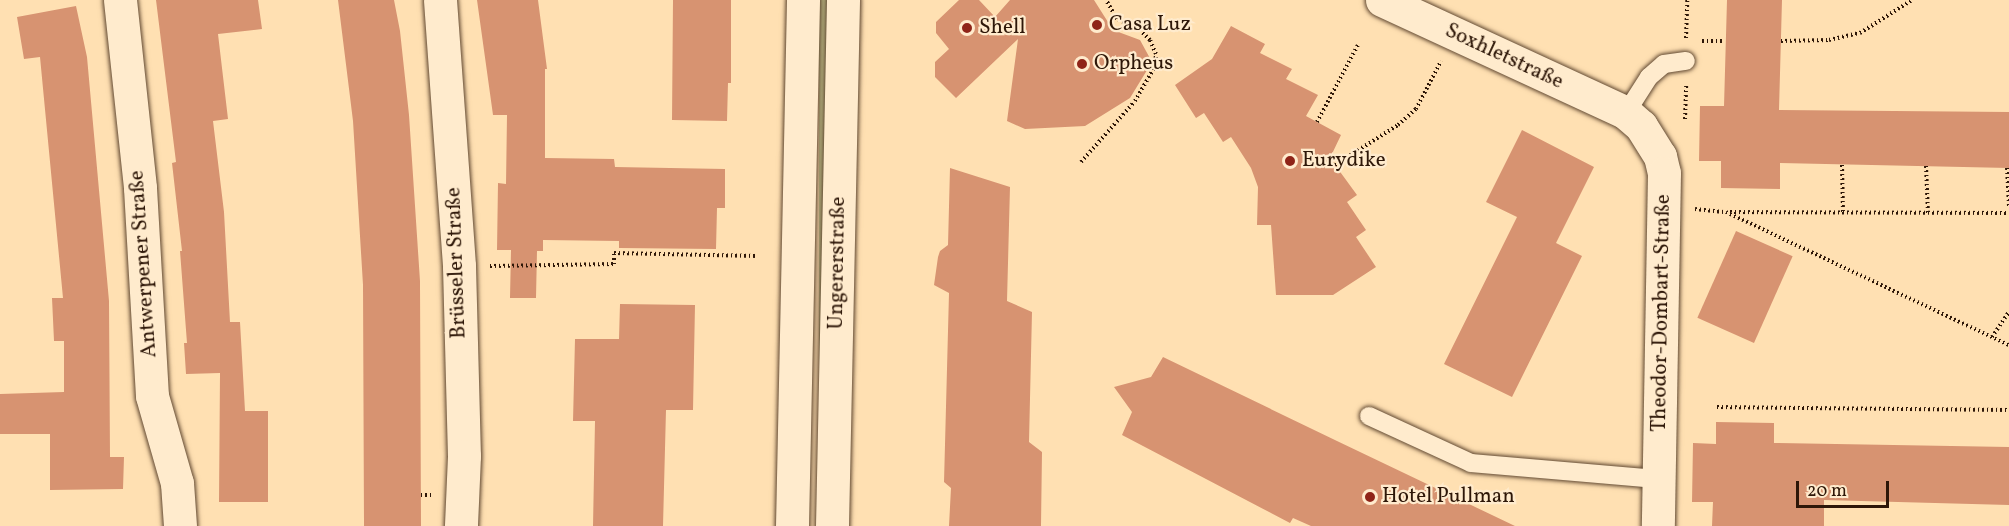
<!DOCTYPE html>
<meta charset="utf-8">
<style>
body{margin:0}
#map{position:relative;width:2009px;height:526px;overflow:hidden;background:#ffe0b2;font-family:Vollkorn,serif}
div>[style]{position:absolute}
.green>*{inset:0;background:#c2c28b;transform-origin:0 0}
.building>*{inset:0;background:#d79371;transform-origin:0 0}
.path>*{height:4px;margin-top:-2px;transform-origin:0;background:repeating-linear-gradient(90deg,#2e1708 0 1.5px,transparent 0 4.5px)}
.roads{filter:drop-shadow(0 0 2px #624932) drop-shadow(0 0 2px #624932)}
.lane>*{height:18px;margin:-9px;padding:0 9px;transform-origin:9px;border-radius:9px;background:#ffebcd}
.street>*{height:33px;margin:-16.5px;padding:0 16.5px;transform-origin:16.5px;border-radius:16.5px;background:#ffebcd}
.secondary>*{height:33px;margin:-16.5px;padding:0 16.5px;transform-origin:16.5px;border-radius:16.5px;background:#ffebcd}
.dots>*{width:16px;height:16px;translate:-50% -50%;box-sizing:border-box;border:3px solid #ffebcd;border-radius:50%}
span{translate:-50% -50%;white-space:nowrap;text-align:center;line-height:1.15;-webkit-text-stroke:4.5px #ffebcd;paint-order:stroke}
.poi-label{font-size:21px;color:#2e1708}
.left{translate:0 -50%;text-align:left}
.street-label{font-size:21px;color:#2e1708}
.scale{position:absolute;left:1796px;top:481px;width:93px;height:27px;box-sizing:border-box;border:3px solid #2e1708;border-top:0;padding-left:8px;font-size:18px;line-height:21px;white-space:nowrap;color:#2e1708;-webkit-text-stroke:4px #ffebcd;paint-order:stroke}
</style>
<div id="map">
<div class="green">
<i style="left:819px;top:0;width:9px;height:526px"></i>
</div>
<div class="building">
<i style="clip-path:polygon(156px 0,258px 0,262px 29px,218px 34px,228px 119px,213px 121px,224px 212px,230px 322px,240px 322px,245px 411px,268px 411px,268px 502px,219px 502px,220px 373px,186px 374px,184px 343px,187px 343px,180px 251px,182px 251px,172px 163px,176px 162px)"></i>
<i style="clip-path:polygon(338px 0,394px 0,400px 31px,409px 115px,420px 281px,421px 526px,364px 526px,363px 285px,353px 121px)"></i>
<i style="clip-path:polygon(477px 0,538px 0,547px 69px,545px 69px,545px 158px,614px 159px,615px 167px,725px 169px,725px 208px,717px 208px,716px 249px,619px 248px,619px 241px,543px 240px,543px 251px,537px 251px,536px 298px,510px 298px,511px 250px,497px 250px,498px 183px,506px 184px,507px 115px,493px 115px)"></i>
<i style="clip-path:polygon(673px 0,731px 0,731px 83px,728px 83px,727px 121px,672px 120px)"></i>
<i style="clip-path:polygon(959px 0,979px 0,995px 17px,1010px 0,1094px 0,1113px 30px,1140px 40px,1152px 62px,1130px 98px,1085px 126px,1025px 129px,1007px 121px,1018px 39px,956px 98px,935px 77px,935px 62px,949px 49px,936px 33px,936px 22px)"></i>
<i style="clip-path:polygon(1727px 0,1782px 0,1779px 110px,2009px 112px,2009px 168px,1780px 163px,1780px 189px,1721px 188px,1721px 161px,1699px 161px,1700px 106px,1724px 106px)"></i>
<i style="clip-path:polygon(76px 6px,87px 57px,109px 301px,110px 457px,124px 457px,123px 489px,50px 490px,50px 434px,0 434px,0 394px,64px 392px,64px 341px,54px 341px,52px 298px,63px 298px,40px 57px,24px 59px,17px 17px)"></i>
<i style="clip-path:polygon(1231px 26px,1265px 44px,1260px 53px,1292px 69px,1286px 79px,1318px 95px,1306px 116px,1341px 135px,1330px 158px,1357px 195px,1347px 202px,1366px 230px,1356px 237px,1376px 267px,1333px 295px,1276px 295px,1271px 225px,1257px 225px,1258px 187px,1251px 168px,1231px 137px,1223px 142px,1204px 113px,1196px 118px,1175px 85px,1212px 59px)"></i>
<i style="clip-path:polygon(1522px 130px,1594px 167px,1556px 243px,1582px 256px,1512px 397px,1444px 364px,1517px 217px,1486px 202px)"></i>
<i style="clip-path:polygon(950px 168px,1010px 187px,1007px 301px,1032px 312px,1029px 442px,1042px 452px,1041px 526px,949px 526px,951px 488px,944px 482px,949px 293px,934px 285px,938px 257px,940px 251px,948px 245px)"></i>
<i style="left:1736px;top:231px;width:62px;height:95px;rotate:24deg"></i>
<i style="clip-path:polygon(620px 304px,695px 305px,693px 410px,666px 410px,663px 526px,593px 526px,595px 421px,573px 421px,575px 339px,619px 339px)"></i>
<i style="clip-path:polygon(1163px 357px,1337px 441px,1515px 526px,1311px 526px,1293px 518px,1290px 523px,1122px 435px,1132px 412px,1114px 387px,1151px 377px)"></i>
<i style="clip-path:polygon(1716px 422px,1774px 423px,1774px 443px,2009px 447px,2009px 505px,1824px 500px,1824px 526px,1712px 526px,1713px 502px,1692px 502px,1693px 443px,1716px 444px)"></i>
</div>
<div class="path">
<i style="left:1686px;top:38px;width:38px;rotate:-88deg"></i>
<i style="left:1702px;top:41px;width:23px"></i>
<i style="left:1781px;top:41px;width:48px;rotate:-1.2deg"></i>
<i style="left:1829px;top:40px;width:32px;rotate:-13deg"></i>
<i style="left:1860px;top:33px;width:62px;rotate:-32.4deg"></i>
<i style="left:1685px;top:119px;width:34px;rotate:-88deg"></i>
<i style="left:1317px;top:122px;width:87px;rotate:-62deg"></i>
<i style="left:1081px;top:162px;width:81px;rotate:-48.5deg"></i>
<i style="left:1135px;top:101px;width:39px;rotate:-60deg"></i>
<i style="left:1155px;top:67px;width:13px;rotate:-86deg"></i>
<i style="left:1156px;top:54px;width:15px;rotate:-113deg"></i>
<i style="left:1150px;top:40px;width:14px;rotate:-135deg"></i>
<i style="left:1140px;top:30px;width:25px;rotate:-154deg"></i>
<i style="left:1117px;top:19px;width:22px;rotate:-120deg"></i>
<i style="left:1335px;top:165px;width:75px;rotate:-32.4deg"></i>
<i style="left:1398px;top:125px;width:24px;rotate:-42deg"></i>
<i style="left:1416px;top:109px;width:54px;rotate:-62.5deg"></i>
<i style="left:1842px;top:165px;width:48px;rotate:88.8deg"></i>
<i style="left:1926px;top:166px;width:47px;rotate:87.6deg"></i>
<i style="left:2007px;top:168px;width:38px;rotate:87deg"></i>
<i style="left:1695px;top:209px;width:31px;rotate:6deg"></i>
<i style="left:1726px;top:212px;width:313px;rotate:25.2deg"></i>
<i style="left:1730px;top:212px;width:279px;rotate:0.2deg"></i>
<i style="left:490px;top:266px;width:124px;rotate:-0.9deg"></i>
<i style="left:614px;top:264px;width:11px;rotate:-90deg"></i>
<i style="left:614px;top:253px;width:143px;rotate:1.2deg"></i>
<i style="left:1992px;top:337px;width:30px;rotate:-56deg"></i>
<i style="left:1717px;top:407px;width:292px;rotate:0.6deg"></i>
<i style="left:421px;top:495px;width:11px"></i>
</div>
<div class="roads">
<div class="lane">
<i style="left:1626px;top:113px;width:43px;rotate:-57.4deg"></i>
<i style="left:1649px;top:77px;width:20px;rotate:-41deg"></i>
<i style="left:1664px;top:64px;width:22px;rotate:-8deg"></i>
<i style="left:1369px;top:416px;width:112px;rotate:24.7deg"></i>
<i style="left:1471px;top:463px;width:189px;rotate:4.9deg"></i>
</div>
<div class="street">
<i style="left:120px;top:0;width:189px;rotate:83.9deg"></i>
<i style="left:140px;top:188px;width:208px;rotate:86.7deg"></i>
<i style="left:152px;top:396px;width:91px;rotate:74deg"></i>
<i style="left:177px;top:483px;width:43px;rotate:86deg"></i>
<i style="left:440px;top:0;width:267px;rotate:85.9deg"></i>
<i style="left:459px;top:266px;width:190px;rotate:88.5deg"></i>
<i style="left:464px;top:456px;width:70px;rotate:92.5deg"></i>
<i style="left:1382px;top:0;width:269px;rotate:24.8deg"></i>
<i style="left:1626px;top:113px;width:20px;rotate:41deg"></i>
<i style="left:1641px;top:126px;width:36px;rotate:58deg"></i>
<i style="left:1660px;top:156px;width:17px;rotate:77deg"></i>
<i style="left:1664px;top:173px;width:353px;rotate:91deg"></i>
</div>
<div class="secondary">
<i style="left:792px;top:526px;width:526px;rotate:-88.8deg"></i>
<i style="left:832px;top:526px;width:526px;rotate:-88.8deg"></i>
</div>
</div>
<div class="dots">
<i style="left:1097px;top:25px;background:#8f2418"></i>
<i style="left:967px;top:28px;background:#8f2418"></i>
<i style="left:1082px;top:64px;background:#8f2418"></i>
<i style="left:1290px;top:161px;background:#8f2418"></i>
<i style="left:1370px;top:497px;background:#8f2418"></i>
</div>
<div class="poi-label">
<span class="left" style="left:1109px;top:25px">Casa Luz</span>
<span class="left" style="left:979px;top:28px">Shell</span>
<span class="left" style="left:1094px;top:64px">Orpheus</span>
<span class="left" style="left:1302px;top:161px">Eurydike</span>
<span class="left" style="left:1382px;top:497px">Hotel Pullman</span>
</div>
<div class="street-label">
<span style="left:1504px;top:57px;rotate:25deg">Soxhletstraße</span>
<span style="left:457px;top:263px;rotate:-92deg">Brüsseler Straße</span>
<span style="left:838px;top:263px;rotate:-89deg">Ungererstraße</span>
<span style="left:144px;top:264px;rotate:-94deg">Antwerpener Straße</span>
<span style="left:1662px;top:313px;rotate:-89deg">Theodor-Dombart-Straße</span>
</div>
<div class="scale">20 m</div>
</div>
